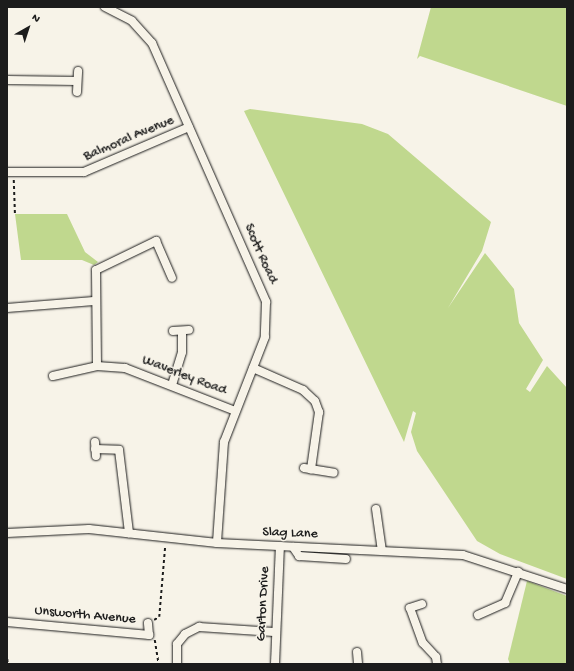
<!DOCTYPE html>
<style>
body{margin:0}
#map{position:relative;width:574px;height:671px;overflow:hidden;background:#f7f3e8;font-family:"Gochi Hand",sans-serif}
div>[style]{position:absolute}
.green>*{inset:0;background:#c0d88e}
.path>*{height:1.5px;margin-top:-0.75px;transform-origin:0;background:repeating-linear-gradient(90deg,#1c1c1c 0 3px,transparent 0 6px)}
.roads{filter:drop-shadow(0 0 1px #1c1c1c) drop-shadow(0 0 1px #1c1c1c)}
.minor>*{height:8px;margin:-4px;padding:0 4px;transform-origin:4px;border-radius:4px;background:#f7f3e8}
span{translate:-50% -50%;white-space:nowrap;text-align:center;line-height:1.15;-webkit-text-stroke:3px #f7f3e8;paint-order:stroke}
.street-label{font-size:14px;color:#1c1c1c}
.frame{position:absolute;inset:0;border:8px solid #1c1c1c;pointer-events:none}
.north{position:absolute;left:8px;top:8px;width:40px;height:40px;-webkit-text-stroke:3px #f7f3e8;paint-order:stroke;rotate:39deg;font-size:11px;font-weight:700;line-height:16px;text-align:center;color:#1c1c1c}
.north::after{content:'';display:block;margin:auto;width:14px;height:18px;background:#1c1c1c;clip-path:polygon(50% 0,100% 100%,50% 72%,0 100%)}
</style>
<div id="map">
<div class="green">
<i style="clip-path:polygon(431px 7px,567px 7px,567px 106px,420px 56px,417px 59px)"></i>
<i style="clip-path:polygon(250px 109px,362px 124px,388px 134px,491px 222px,482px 251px,448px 308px,485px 253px,514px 289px,519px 323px,543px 360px,526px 389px,530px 392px,547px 366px,567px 388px,567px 579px,500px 554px,477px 541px,417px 451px,411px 432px,416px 413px,413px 411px,404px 442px,244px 111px)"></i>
<i style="clip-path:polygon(15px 214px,67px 214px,85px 252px,98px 262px,94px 265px,82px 260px,21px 260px)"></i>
<i style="clip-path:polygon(527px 581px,567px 596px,567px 664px,510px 664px,508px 659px)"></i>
</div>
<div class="path">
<i style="left:14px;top:180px;width:34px;rotate:88deg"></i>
<i style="left:154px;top:620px;width:6px;rotate:-31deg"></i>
<i style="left:159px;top:617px;width:72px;rotate:-85.2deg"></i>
<i style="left:155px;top:640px;width:24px;rotate:81deg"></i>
<i style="left:7px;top:653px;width:11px;rotate:85deg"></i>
</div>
<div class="roads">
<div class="minor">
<i style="left:105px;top:7px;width:30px;rotate:27deg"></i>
<i style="left:132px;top:21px;width:30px;rotate:48deg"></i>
<i style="left:152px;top:43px;width:283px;rotate:66.2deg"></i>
<i style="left:266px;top:302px;width:35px;rotate:92deg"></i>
<i style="left:265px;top:337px;width:113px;rotate:111.3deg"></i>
<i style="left:224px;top:442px;width:101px;rotate:94deg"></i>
<i style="left:7px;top:80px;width:70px;rotate:0.8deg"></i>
<i style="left:77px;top:92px;width:21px;rotate:-87deg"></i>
<i style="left:7px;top:172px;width:77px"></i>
<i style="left:84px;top:172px;width:114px;rotate:-23.2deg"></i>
<i style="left:7px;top:308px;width:87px;rotate:-4.6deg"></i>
<i style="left:173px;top:331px;width:16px;rotate:-4deg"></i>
<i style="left:97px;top:366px;width:96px;rotate:-90.6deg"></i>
<i style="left:96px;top:270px;width:67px;rotate:-25.8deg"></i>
<i style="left:156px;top:241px;width:40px;rotate:66.6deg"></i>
<i style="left:253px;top:368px;width:55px;rotate:23.7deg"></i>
<i style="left:303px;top:390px;width:16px;rotate:43deg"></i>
<i style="left:315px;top:401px;width:12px;rotate:70deg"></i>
<i style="left:319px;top:412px;width:58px;rotate:98deg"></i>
<i style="left:53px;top:376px;width:45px;rotate:-12.8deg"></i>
<i style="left:97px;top:366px;width:28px;rotate:4deg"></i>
<i style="left:125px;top:368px;width:116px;rotate:21.3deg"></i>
<i style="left:172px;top:385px;width:34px;rotate:-73deg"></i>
<i style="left:182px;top:352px;width:21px;rotate:-90deg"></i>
<i style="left:95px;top:442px;width:14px;rotate:86deg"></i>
<i style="left:95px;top:449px;width:24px;rotate:2deg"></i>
<i style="left:119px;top:450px;width:84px;rotate:83.1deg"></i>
<i style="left:304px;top:468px;width:30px;rotate:9deg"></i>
<i style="left:376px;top:509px;width:42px;rotate:81.9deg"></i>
<i style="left:7px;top:533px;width:82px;rotate:-2.8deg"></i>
<i style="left:89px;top:529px;width:129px;rotate:6.2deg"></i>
<i style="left:217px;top:543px;width:246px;rotate:2.8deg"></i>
<i style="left:463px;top:555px;width:109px;rotate:18.1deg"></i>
<i style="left:293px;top:547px;width:11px;rotate:56deg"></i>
<i style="left:299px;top:556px;width:47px;rotate:3.7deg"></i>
<i style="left:422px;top:604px;width:13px;rotate:162deg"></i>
<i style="left:410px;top:608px;width:37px;rotate:70deg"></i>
<i style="left:423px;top:643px;width:19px;rotate:47deg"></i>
<i style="left:436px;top:657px;width:7px;rotate:82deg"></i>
<i style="left:478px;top:615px;width:30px;rotate:-24deg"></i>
<i style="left:505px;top:603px;width:34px;rotate:-67deg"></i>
<i style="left:7px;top:622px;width:143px;rotate:5.2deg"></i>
<i style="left:149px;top:635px;width:12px;rotate:-95deg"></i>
<i style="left:357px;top:652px;width:12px;rotate:85deg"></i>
<i style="left:177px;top:664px;width:20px;rotate:-90deg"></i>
<i style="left:177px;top:644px;width:13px;rotate:-51deg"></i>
<i style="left:185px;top:634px;width:16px;rotate:-27deg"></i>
<i style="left:199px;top:627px;width:75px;rotate:3.8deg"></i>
<i style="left:275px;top:664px;width:118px;rotate:-87.6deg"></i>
</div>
</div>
<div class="street-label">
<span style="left:129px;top:139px;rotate:-23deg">Balmoral Avenue</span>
<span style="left:260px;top:254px;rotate:66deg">Scott Road</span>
<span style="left:184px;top:376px;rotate:21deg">Waverley Road</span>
<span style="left:290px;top:534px;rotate:2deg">Slag Lane</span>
<span style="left:264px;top:604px;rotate:-87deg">Garton Drive</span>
<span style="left:85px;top:616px;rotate:5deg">Unsworth Avenue</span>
</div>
<div class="frame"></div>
<div class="north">N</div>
</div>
